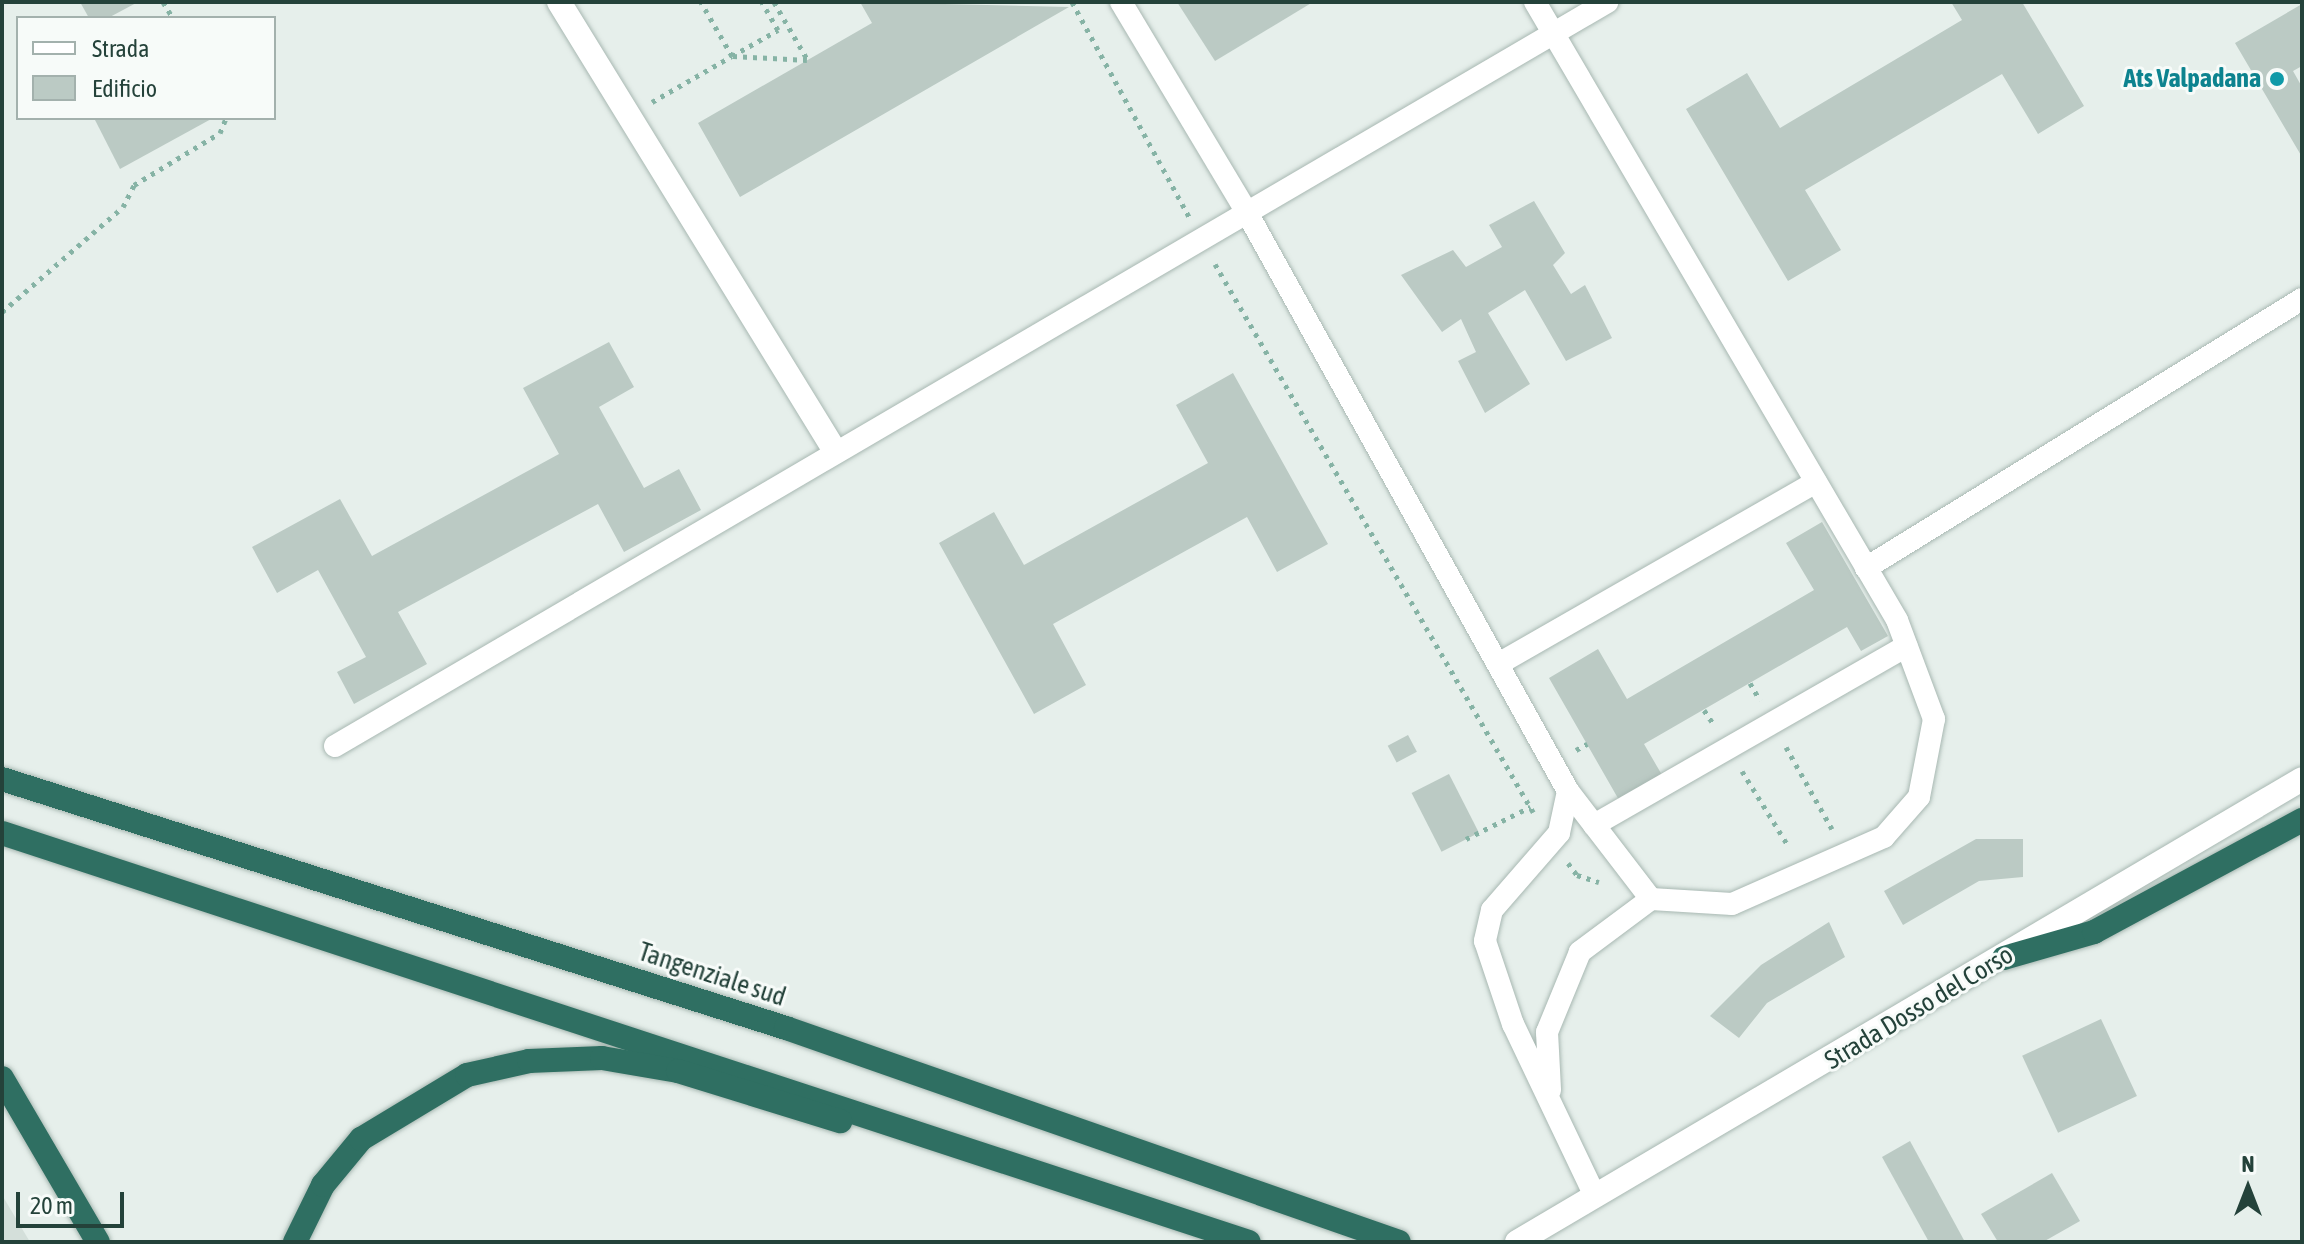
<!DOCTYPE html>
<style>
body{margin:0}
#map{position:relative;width:2304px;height:1244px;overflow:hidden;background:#e6efeb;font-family:"Asap Condensed",sans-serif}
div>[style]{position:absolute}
.built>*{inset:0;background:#d4dfda}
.building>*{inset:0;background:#bbcac4;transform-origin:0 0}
.path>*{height:5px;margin-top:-2.5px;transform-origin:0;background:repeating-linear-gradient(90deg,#86b3a5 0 4px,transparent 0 10px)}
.roads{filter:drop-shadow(0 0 2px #a8b8b2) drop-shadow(0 0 2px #a8b8b2)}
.lane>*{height:22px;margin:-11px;padding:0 11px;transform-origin:11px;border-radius:11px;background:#fff}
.street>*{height:24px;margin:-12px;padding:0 12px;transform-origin:12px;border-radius:12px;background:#fff}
.secondary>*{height:24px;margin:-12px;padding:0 12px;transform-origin:12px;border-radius:12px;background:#fff}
.highway>*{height:24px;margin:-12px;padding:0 12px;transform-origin:12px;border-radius:12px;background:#2f6f62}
.dots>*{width:22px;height:22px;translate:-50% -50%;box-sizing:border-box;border:4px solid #f7fbf9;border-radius:50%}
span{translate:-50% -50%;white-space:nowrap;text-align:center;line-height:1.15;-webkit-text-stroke:6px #f7fbf9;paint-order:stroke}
.culture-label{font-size:26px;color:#0d838f;font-weight:700}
.right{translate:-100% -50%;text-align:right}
.street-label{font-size:26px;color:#24423a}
.frame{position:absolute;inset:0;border:4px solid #24423a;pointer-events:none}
.legend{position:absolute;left:16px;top:16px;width:260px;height:104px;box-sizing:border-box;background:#f7fbf9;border:2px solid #a3b1ad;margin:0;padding:10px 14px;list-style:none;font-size:24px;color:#24423a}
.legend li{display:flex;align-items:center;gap:16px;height:40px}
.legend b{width:40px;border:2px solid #a3b1ad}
.north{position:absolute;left:2208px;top:1148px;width:80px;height:80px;-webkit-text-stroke:6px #f7fbf9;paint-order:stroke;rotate:0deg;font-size:22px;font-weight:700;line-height:32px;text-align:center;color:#24423a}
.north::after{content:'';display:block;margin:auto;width:28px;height:36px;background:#24423a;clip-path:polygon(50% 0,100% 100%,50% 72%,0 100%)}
.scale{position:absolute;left:16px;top:1192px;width:108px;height:36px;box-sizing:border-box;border:4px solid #24423a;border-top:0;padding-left:10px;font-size:24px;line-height:28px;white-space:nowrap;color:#24423a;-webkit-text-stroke:6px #f7fbf9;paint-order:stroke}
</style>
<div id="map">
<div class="built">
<i style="clip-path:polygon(2px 1195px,30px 1242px,2px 1242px)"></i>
</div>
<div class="building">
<i style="clip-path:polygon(80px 2px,138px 2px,108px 18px,89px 18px)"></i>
<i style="clip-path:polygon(860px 2px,1069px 7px,740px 197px,698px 123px,872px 23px)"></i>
<i style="clip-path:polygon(1177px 2px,1313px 2px,1215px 61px)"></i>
<i style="clip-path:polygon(1951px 2px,2022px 2px,2084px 106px,2038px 134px,2002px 74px,1805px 190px,1841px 250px,1788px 281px,1686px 109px,1747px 73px,1780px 128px,1962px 20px)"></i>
<i style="clip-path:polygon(2302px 4px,2302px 66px,2293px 71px,2302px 87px,2302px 157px,2235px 43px)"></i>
<i style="clip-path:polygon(94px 118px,213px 118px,120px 169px)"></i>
<i style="clip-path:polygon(1534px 201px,1565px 253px,1553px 265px,1571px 294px,1585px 285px,1612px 338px,1566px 361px,1525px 290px,1488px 313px,1530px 384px,1485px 413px,1458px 361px,1476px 352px,1461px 319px,1442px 332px,1401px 275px,1453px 250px,1466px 267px,1502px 247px,1489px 225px)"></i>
<i style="clip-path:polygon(609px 342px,634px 387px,599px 407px,644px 488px,679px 469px,701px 510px,624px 552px,598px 504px,398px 612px,427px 664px,354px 704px,337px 672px,366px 657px,318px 570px,277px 593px,252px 547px,340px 499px,372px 556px,559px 454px,523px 388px)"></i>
<i style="clip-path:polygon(1233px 373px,1328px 544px,1277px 572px,1247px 517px,1053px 624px,1086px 685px,1034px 714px,939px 543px,994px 512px,1024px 565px,1208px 463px,1176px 405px)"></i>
<i style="clip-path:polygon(1822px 522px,1888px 636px,1861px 651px,1847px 627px,1644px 744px,1662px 775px,1619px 800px,1549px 678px,1598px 649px,1627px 699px,1814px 590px,1786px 543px)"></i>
<i style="left:1408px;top:735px;width:19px;height:23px;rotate:62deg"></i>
<i style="left:1449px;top:774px;width:66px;height:42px;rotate:63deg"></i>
<i style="clip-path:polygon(1976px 839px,2023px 839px,2023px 877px,1979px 881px,1903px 925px,1884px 891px)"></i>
<i style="clip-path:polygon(1829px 922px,1845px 957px,1767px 1003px,1739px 1038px,1710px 1016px,1761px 965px)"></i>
<i style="left:2101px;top:1019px;width:85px;height:87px;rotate:65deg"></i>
<i style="clip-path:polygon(1910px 1141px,1965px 1242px,1929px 1242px,1882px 1157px)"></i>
<i style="clip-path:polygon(2052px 1173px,2080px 1221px,2043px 1242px,1998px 1242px,1981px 1214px)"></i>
</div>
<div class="path">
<i style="left:163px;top:2px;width:19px;rotate:58deg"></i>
<i style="left:774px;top:2px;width:66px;rotate:59.9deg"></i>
<i style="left:1072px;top:2px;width:245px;rotate:61.4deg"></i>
<i style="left:732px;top:56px;width:53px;rotate:-29.5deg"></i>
<i style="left:778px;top:30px;width:32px;rotate:-120deg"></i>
<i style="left:733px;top:56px;width:74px;rotate:3.1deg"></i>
<i style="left:652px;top:102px;width:92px;rotate:-29.9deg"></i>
<i style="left:732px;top:56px;width:62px;rotate:-119.9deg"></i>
<i style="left:1215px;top:264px;width:634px;rotate:59.87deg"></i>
<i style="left:2px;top:312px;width:160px;rotate:-41deg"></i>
<i style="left:123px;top:207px;width:25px;rotate:-63deg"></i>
<i style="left:134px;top:185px;width:100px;rotate:-31.2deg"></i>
<i style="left:220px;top:133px;width:16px;rotate:-68deg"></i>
<i style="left:1750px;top:683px;width:20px;rotate:60deg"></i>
<i style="left:1704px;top:710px;width:18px;rotate:56deg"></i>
<i style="left:1786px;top:747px;width:94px;rotate:60.7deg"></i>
<i style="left:1576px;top:750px;width:13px;rotate:-29deg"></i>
<i style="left:1742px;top:771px;width:89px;rotate:58.3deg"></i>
<i style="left:1466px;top:839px;width:72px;rotate:-26.6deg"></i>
<i style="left:1568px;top:863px;width:15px;rotate:53deg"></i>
<i style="left:1577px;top:875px;width:23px;rotate:18deg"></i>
</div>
<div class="roads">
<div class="lane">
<i style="left:1121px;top:2px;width:241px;rotate:59.1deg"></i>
<i style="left:1245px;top:209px;width:666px;rotate:60.97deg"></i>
<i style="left:1568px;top:791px;width:43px;rotate:102.1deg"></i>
<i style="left:1559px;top:833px;width:102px;rotate:131deg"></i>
<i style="left:1492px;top:910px;width:32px;rotate:103deg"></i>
<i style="left:1485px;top:941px;width:88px;rotate:71.4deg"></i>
<i style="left:1513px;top:1024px;width:191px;rotate:64.5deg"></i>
<i style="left:1535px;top:2px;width:716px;rotate:59.64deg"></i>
<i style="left:1897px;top:620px;width:106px;rotate:69.5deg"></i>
<i style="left:1934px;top:719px;width:79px;rotate:100.9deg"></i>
<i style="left:1919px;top:797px;width:53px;rotate:131.2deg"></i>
<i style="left:1884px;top:837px;width:166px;rotate:156.2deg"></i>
<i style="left:1732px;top:904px;width:81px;rotate:-176.5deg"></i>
<i style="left:1651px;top:899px;width:89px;rotate:143.3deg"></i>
<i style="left:1580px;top:952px;width:87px;rotate:112.4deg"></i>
<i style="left:1547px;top:1032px;width:58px;rotate:87deg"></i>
<i style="left:1866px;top:568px;width:512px;rotate:-31.67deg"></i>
<i style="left:1500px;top:663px;width:364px;rotate:-29.8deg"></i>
<i style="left:335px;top:746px;width:1474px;rotate:-30.32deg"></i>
<i style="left:1568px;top:791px;width:136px;rotate:52.5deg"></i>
<i style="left:1594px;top:825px;width:360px;rotate:-29.8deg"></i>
</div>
<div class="street">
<i style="left:559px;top:2px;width:527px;rotate:58.42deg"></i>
</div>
<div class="secondary">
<i style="left:1517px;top:1242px;width:911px;rotate:-30.53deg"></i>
</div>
<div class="highway">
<i style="left:2px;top:779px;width:823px;rotate:17.62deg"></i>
<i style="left:786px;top:1028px;width:649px;rotate:19.24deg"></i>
<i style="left:2px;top:833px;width:1312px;rotate:18.16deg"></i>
<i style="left:2004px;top:958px;width:94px;rotate:-16.1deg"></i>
<i style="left:2094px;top:932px;width:236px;rotate:-28.3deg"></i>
<i style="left:2px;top:1078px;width:190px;rotate:59.7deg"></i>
<i style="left:295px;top:1242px;width:64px;rotate:-63.8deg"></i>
<i style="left:323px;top:1185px;width:60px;rotate:-50.4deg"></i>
<i style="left:361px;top:1139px;width:124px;rotate:-31.1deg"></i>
<i style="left:467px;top:1075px;width:64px;rotate:-12.7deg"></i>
<i style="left:529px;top:1061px;width:73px;rotate:-2.4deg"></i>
<i style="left:602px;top:1058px;width:77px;rotate:9.7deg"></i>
<i style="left:678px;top:1071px;width:170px;rotate:17.2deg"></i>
</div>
</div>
<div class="dots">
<i style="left:2277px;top:79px;background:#0f9aa8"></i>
</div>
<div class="culture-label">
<span class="right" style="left:2261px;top:79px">Ats Valpadana</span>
</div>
<div class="street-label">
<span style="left:712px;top:975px;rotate:18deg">Tangenziale sud</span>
<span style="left:1919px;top:1008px;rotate:-31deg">Strada Dosso del Corso</span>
</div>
<div class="frame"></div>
<ul class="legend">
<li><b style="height:10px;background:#fff"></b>Strada</li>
<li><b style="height:22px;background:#bbcac4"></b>Edificio</li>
</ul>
<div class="north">N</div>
<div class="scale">20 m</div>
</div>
